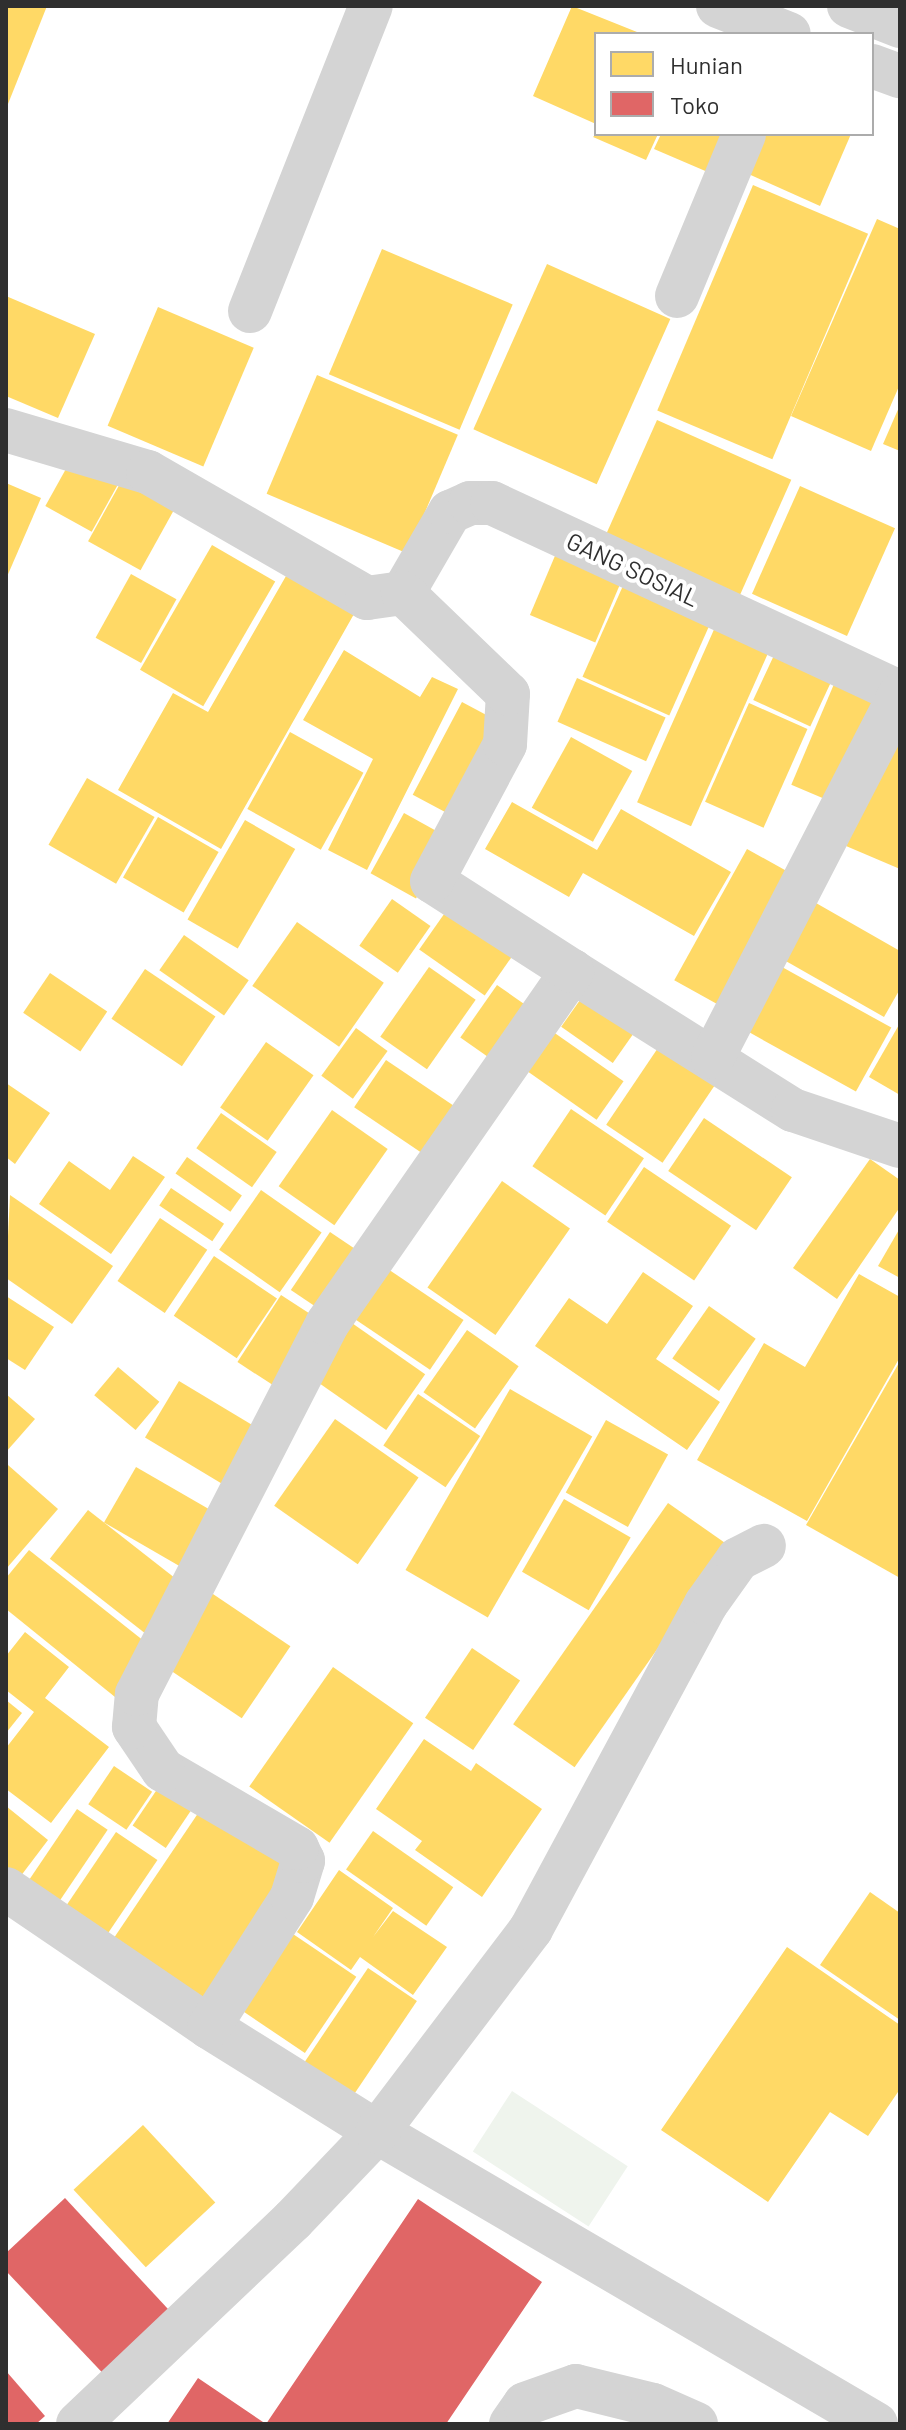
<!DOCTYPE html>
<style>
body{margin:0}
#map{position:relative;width:906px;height:2430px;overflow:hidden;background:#fff;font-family:Barlow,sans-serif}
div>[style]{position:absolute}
.green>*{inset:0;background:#eff4ed;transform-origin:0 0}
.homes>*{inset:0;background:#ffd966;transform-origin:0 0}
.shops>*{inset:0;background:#e06666}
.minor>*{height:44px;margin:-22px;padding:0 22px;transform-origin:22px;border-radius:22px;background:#d4d4d4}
span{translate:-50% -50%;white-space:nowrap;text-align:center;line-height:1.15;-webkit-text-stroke:8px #fff;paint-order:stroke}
.street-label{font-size:24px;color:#2f2f2f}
.frame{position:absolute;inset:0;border:8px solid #2f2f2f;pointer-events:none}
.legend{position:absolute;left:594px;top:32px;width:280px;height:104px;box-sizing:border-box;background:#fff;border:2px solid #acacac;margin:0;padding:10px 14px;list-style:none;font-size:24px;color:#2f2f2f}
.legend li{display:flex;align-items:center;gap:16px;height:40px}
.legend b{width:40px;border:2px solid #acacac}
</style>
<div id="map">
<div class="green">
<i style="left:512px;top:2091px;width:138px;height:72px;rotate:33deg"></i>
</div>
<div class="homes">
<i style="clip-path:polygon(6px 6px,47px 6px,6px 109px)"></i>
<i style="clip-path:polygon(572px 6px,637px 32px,596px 34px,596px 124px,533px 96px)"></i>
<i style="clip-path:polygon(596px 134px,658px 134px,646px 160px,593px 137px)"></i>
<i style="clip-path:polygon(661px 134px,735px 134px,717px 176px,654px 149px)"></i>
<i style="clip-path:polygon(761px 134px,851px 134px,820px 206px,744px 172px)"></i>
<i style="left:753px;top:185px;width:125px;height:245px;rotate:23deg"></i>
<i style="clip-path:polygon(877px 219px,900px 229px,900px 384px,871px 451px,791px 416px)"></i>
<i style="left:382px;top:249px;width:142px;height:136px;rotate:23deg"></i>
<i style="left:547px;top:264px;width:135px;height:181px;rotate:24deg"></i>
<i style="clip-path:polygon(6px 296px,95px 334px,58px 418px,6px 396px)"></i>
<i style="left:158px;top:307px;width:104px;height:129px;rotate:23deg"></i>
<i style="left:317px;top:375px;width:153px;height:129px;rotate:23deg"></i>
<i style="clip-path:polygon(900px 405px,900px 451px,883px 444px)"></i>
<i style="left:657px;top:420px;width:147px;height:127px;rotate:24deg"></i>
<i style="left:72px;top:458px;width:53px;height:55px;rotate:29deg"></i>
<i style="left:122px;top:480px;width:60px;height:70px;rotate:29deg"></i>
<i style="clip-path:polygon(6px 483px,41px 498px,6px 579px)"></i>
<i style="left:800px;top:486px;width:104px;height:118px;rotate:24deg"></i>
<i style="left:560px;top:544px;width:71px;height:77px;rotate:23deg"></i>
<i style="left:212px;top:545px;width:73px;height:144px;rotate:30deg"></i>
<i style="left:131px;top:574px;width:52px;height:73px;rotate:29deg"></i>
<i style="clip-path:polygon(286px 576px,354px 614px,221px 849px,118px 790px,173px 693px,208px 712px)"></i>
<i style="left:626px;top:579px;width:95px;height:107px;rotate:24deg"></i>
<i style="left:716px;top:625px;width:59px;height:194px;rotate:24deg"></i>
<i style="clip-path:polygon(344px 650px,420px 697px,432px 677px,458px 689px,367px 870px,328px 850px,373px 759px,303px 720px)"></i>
<i style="left:776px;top:651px;width:63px;height:54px;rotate:25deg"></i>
<i style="left:837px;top:677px;width:48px;height:117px;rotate:23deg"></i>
<i style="left:577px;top:678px;width:97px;height:48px;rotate:24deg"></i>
<i style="left:462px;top:702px;width:51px;height:105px;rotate:28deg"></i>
<i style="left:749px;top:703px;width:64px;height:108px;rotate:24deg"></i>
<i style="clip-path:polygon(900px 722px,900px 869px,846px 846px)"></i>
<i style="left:290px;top:732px;width:84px;height:88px;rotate:29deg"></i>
<i style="left:571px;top:737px;width:70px;height:81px;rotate:29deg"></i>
<i style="left:87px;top:778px;width:78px;height:77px;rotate:30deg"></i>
<i style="clip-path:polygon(512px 802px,597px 850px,621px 809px,731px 872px,694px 936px,583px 873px,569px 897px,485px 849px)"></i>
<i style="left:404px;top:813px;width:52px;height:69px;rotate:29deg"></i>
<i style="left:158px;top:817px;width:70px;height:70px;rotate:30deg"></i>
<i style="left:245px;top:820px;width:58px;height:115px;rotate:30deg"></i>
<i style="left:747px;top:849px;width:52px;height:150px;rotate:29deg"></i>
<i style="left:392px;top:899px;width:47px;height:57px;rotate:35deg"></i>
<i style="clip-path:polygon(809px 899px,900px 951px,900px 989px,884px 1017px,777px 956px)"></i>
<i style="left:449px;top:907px;width:80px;height:52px;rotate:35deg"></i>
<i style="left:297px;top:922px;width:106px;height:78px;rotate:35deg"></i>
<i style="left:184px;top:935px;width:79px;height:43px;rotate:35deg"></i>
<i style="left:429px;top:967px;width:57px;height:85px;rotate:35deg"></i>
<i style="left:782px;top:967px;width:125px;height:73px;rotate:29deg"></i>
<i style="left:145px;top:969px;width:85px;height:60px;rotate:34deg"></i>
<i style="left:50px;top:973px;width:69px;height:48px;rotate:34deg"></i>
<i style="left:497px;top:985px;width:51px;height:64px;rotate:35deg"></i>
<i style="left:587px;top:990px;width:63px;height:45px;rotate:35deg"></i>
<i style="clip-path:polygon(900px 1023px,900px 1095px,869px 1077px)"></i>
<i style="left:356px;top:1028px;width:39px;height:59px;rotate:36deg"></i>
<i style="left:549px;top:1029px;width:91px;height:47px;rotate:35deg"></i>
<i style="left:666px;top:1036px;width:68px;height:107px;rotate:34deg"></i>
<i style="left:266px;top:1042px;width:58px;height:80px;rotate:35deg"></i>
<i style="left:386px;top:1060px;width:96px;height:57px;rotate:34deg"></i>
<i style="clip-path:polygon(6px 1083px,50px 1113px,15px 1164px,6px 1157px)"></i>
<i style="left:571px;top:1109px;width:88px;height:69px;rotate:34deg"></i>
<i style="left:332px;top:1110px;width:68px;height:93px;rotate:35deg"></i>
<i style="left:221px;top:1113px;width:68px;height:43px;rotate:35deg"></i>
<i style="left:704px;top:1118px;width:106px;height:64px;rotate:34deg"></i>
<i style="clip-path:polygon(133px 1156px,165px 1177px,111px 1254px,39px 1204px,69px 1161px,110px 1190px)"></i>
<i style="left:187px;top:1157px;width:67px;height:20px;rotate:35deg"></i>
<i style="clip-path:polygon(870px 1159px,900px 1180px,900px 1207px,837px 1299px,793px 1268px)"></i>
<i style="left:644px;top:1167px;width:105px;height:66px;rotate:34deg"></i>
<i style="left:502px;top:1181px;width:83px;height:130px;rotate:35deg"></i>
<i style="left:171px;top:1188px;width:64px;height:21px;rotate:34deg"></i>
<i style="left:261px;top:1190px;width:74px;height:73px;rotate:35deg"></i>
<i style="clip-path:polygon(10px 1195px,113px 1266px,72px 1324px,6px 1278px)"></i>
<i style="left:160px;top:1218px;width:57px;height:76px;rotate:34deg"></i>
<i style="clip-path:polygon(900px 1228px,900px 1278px,878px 1266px)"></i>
<i style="left:330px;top:1232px;width:47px;height:70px;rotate:34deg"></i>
<i style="left:214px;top:1256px;width:76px;height:72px;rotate:34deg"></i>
<i style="left:379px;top:1263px;width:102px;height:60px;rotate:34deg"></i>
<i style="clip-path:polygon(643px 1272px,693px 1306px,656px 1359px,720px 1402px,687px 1450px,535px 1346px,569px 1298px,607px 1324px)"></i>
<i style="clip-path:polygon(859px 1274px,900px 1297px,900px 1357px,807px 1521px,697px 1460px,764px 1343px,805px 1367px)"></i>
<i style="left:281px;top:1295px;width:51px;height:80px;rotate:33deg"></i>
<i style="clip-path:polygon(6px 1296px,54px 1327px,25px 1370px,6px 1358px)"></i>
<i style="left:709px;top:1306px;width:57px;height:64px;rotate:35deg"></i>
<i style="left:349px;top:1321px;width:93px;height:68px;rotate:35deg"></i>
<i style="left:467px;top:1330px;width:63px;height:76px;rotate:35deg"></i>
<i style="clip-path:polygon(900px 1361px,900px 1578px,806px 1525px)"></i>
<i style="left:118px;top:1367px;width:54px;height:37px;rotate:40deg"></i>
<i style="left:179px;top:1381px;width:101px;height:66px;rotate:31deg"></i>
<i style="left:510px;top:1389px;width:95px;height:209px;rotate:30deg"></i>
<i style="clip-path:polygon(6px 1394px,35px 1419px,6px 1452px)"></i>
<i style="left:418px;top:1394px;width:75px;height:62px;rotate:34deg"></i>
<i style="left:335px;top:1419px;width:102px;height:106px;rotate:35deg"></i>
<i style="left:606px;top:1420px;width:71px;height:83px;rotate:29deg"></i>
<i style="clip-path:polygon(8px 1465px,58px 1509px,6px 1569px,6px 1467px)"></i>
<i style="left:136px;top:1467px;width:99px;height:64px;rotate:30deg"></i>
<i style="left:564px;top:1499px;width:77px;height:84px;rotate:30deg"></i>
<i style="left:668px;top:1503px;width:75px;height:270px;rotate:35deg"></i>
<i style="left:88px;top:1510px;width:120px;height:62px;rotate:38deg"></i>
<i style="clip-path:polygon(29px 1550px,154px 1649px,115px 1697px,6px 1609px,6px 1578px)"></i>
<i style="left:210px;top:1592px;width:97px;height:87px;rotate:34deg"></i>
<i style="clip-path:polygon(25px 1632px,69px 1667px,45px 1698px,109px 1747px,51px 1823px,6px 1789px,6px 1748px,34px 1712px,6px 1690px,6px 1656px)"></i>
<i style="left:472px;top:1648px;width:58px;height:84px;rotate:34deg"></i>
<i style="left:333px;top:1667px;width:98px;height:146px;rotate:35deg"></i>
<i style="clip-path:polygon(6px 1700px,22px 1713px,6px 1733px)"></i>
<i style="clip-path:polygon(424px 1739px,471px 1771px,476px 1763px,542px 1809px,482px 1897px,415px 1850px,422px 1841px,376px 1809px)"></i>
<i style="left:114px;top:1766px;width:46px;height:46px;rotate:34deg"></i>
<i style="left:160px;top:1785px;width:40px;height:49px;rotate:34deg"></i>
<i style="left:207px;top:1800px;width:112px;height:168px;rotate:34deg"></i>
<i style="clip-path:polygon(6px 1806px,48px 1840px,17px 1881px,6px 1872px)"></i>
<i style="left:77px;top:1809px;width:37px;height:90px;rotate:34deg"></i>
<i style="left:373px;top:1831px;width:98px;height:47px;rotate:35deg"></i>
<i style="left:116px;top:1832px;width:50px;height:90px;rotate:34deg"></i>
<i style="clip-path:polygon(339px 1870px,393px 1908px,373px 1937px,393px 1911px,447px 1947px,413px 1995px,360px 1957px,351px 1970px,297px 1932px)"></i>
<i style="clip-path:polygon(870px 1892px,900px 1913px,900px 2020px,820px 1965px)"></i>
<i style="left:290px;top:1932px;width:80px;height:92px;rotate:34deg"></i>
<i style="clip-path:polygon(787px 1947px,900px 2025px,900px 2089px,868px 2136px,830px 2112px,768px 2202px,661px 2130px)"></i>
<i style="left:368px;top:1968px;width:59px;height:113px;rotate:34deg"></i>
<i style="left:143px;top:2125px;width:106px;height:95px;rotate:47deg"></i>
</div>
<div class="shops">
<i style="clip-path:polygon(65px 2198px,181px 2323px,114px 2385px,6px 2271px,6px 2253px)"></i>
<i style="clip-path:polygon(418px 2199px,542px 2282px,446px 2424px,167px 2424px,198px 2378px,266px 2424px)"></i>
<i style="clip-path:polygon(6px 2371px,45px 2416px,36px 2424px,6px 2424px)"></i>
</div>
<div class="minor">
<i style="left:718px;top:6px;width:76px;rotate:21.5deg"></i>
<i style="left:849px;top:6px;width:55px;rotate:21.4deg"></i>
<i style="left:872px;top:66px;width:30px;rotate:20deg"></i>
<i style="left:677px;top:296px;width:175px;rotate:-67.5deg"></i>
<i style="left:250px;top:311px;width:328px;rotate:-68.4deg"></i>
<i style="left:6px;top:430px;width:148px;rotate:16.5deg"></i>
<i style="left:148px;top:472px;width:253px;rotate:29.9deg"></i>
<i style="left:367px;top:598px;width:36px;rotate:-8deg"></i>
<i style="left:403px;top:593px;width:94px;rotate:-59.9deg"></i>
<i style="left:450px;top:512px;width:22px;rotate:-24deg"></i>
<i style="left:470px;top:503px;width:22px"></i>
<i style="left:492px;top:503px;width:450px;rotate:24.9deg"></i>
<i style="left:572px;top:971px;width:261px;rotate:32.2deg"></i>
<i style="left:793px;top:1110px;width:113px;rotate:18.6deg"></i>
<i style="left:713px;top:1057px;width:408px;rotate:-62.7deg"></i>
<i style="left:6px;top:1889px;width:245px;rotate:34.2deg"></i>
<i style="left:209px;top:2027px;width:198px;rotate:32deg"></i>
<i style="left:377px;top:2132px;width:578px;rotate:30.33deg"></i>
<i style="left:209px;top:2027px;width:154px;rotate:-57.4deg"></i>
<i style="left:292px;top:1897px;width:38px;rotate:-73deg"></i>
<i style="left:303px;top:1861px;width:14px;rotate:-115deg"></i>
<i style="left:297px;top:1848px;width:155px;rotate:-149.8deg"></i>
<i style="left:163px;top:1770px;width:52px;rotate:-124deg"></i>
<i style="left:134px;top:1727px;width:33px;rotate:-85deg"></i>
<i style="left:137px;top:1694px;width:416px;rotate:-62.8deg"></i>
<i style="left:327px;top:1324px;width:430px;rotate:-55.2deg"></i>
<i style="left:572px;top:971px;width:166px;rotate:-147.3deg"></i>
<i style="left:432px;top:881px;width:155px;rotate:-61.9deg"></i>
<i style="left:505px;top:744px;width:50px;rotate:-86.6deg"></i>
<i style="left:508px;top:694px;width:146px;rotate:-136.1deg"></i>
<i style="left:78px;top:2424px;width:296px;rotate:-43.5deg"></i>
<i style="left:293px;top:2220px;width:122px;rotate:-46.3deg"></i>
<i style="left:377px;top:2132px;width:255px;rotate:-52.8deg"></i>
<i style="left:531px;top:1929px;width:369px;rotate:-61.7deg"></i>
<i style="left:706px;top:1604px;width:55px;rotate:-54.6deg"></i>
<i style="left:738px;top:1559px;width:29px;rotate:-27deg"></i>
<i style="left:511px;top:2424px;width:24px;rotate:-55deg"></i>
<i style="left:525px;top:2404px;width:54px;rotate:-19.4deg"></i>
<i style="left:576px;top:2386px;width:79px;rotate:13.9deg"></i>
<i style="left:653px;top:2405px;width:47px;rotate:23.8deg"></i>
</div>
<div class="street-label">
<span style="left:633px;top:569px;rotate:25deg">GANG SOSIAL</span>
</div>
<div class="frame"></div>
<ul class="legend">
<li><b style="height:22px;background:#ffd966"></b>Hunian</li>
<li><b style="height:22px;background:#e06666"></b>Toko</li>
</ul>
</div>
